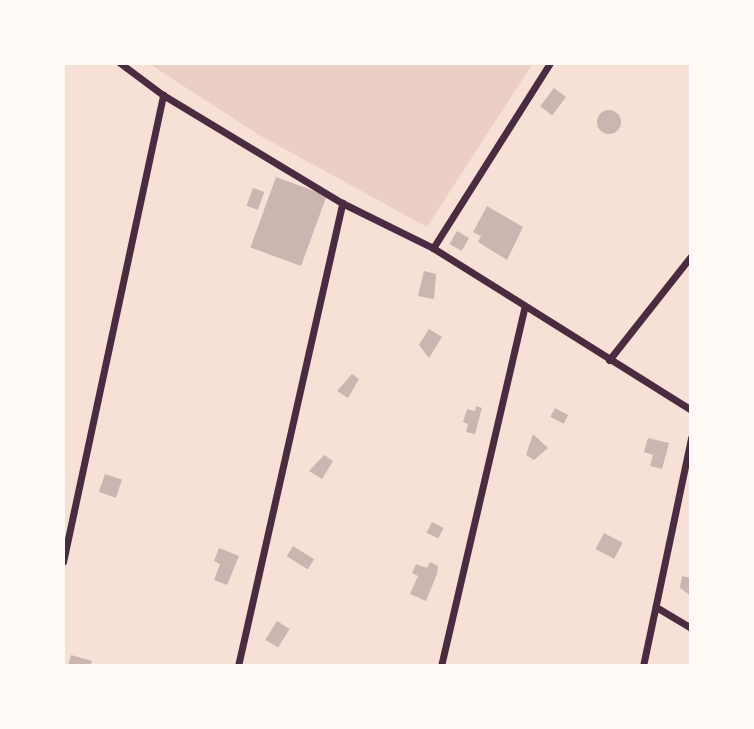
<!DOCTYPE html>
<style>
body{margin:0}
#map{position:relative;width:754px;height:729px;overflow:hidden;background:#f7e1d7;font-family:Overpass,sans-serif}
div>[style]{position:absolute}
.green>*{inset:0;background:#ebcfc5}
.building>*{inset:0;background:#ccb4b1;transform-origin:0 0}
.round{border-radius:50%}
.minor>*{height:7px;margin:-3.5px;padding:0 3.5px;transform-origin:3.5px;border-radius:3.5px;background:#4a2c40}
span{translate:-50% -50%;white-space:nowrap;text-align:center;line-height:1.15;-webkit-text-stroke:5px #fffaf5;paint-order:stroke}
.frame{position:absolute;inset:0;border:65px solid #fffaf5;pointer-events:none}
</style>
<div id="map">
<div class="green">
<i style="clip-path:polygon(148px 63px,533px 63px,427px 227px,259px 135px)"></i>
</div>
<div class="building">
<i style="left:554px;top:88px;width:15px;height:23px;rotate:37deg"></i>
<i class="round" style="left:597px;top:110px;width:24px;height:24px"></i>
<i style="left:276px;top:177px;width:54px;height:75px;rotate:20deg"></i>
<i style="left:253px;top:188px;width:12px;height:19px;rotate:20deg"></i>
<i style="clip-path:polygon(487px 206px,523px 227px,507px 260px,478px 242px,481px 236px,473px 232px)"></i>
<i style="left:457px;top:231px;width:14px;height:15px;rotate:30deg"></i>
<i style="clip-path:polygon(424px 271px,436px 274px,434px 299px,418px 296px)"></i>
<i style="clip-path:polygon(429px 329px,442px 337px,429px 358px,419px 345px)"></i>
<i style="clip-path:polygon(352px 374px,359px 379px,348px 398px,337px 391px)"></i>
<i style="clip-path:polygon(476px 406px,482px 408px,475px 434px,466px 432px,468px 424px,463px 422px,467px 409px,475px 411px)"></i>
<i style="left:555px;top:408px;width:15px;height:10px;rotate:28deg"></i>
<i style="clip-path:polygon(533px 434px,548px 448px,534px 460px,526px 455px)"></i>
<i style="clip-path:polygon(648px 438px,669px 443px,662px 469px,650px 466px,653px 455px,644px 452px)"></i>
<i style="clip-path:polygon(324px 455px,333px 461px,322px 479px,309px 471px)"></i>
<i style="left:105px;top:474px;width:18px;height:19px;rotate:19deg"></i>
<i style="left:432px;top:522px;width:13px;height:12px;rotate:27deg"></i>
<i style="left:604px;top:533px;width:21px;height:18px;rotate:28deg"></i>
<i style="left:293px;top:546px;width:25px;height:12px;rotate:32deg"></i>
<i style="clip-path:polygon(219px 548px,239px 556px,227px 585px,214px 580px,220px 564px,214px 561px)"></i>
<i style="clip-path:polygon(430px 562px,438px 566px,437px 574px,426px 601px,410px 594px,418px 576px,412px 573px,416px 564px,427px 568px)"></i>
<i style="clip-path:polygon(682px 576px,691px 578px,691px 596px,680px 588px)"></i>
<i style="left:277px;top:621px;width:15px;height:22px;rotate:32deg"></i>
<i style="clip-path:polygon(71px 655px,92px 661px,90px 666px,68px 666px)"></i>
</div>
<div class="minor">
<i style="left:120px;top:63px;width:54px;rotate:36.7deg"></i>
<i style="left:163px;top:95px;width:209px;rotate:31.1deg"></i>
<i style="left:342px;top:203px;width:102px;rotate:26.3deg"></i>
<i style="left:550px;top:63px;width:219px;rotate:122.3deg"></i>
<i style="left:433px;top:248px;width:305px;rotate:32.1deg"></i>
<i style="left:609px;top:360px;width:132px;rotate:-51.7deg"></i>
<i style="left:63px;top:562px;width:478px;rotate:-77.9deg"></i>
<i style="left:656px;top:607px;width:41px;rotate:31deg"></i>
<i style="left:238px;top:666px;width:475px;rotate:-77.3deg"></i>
<i style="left:441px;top:666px;width:367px;rotate:-76.9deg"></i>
<i style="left:643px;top:666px;width:233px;rotate:-78.1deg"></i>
</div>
<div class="frame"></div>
</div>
